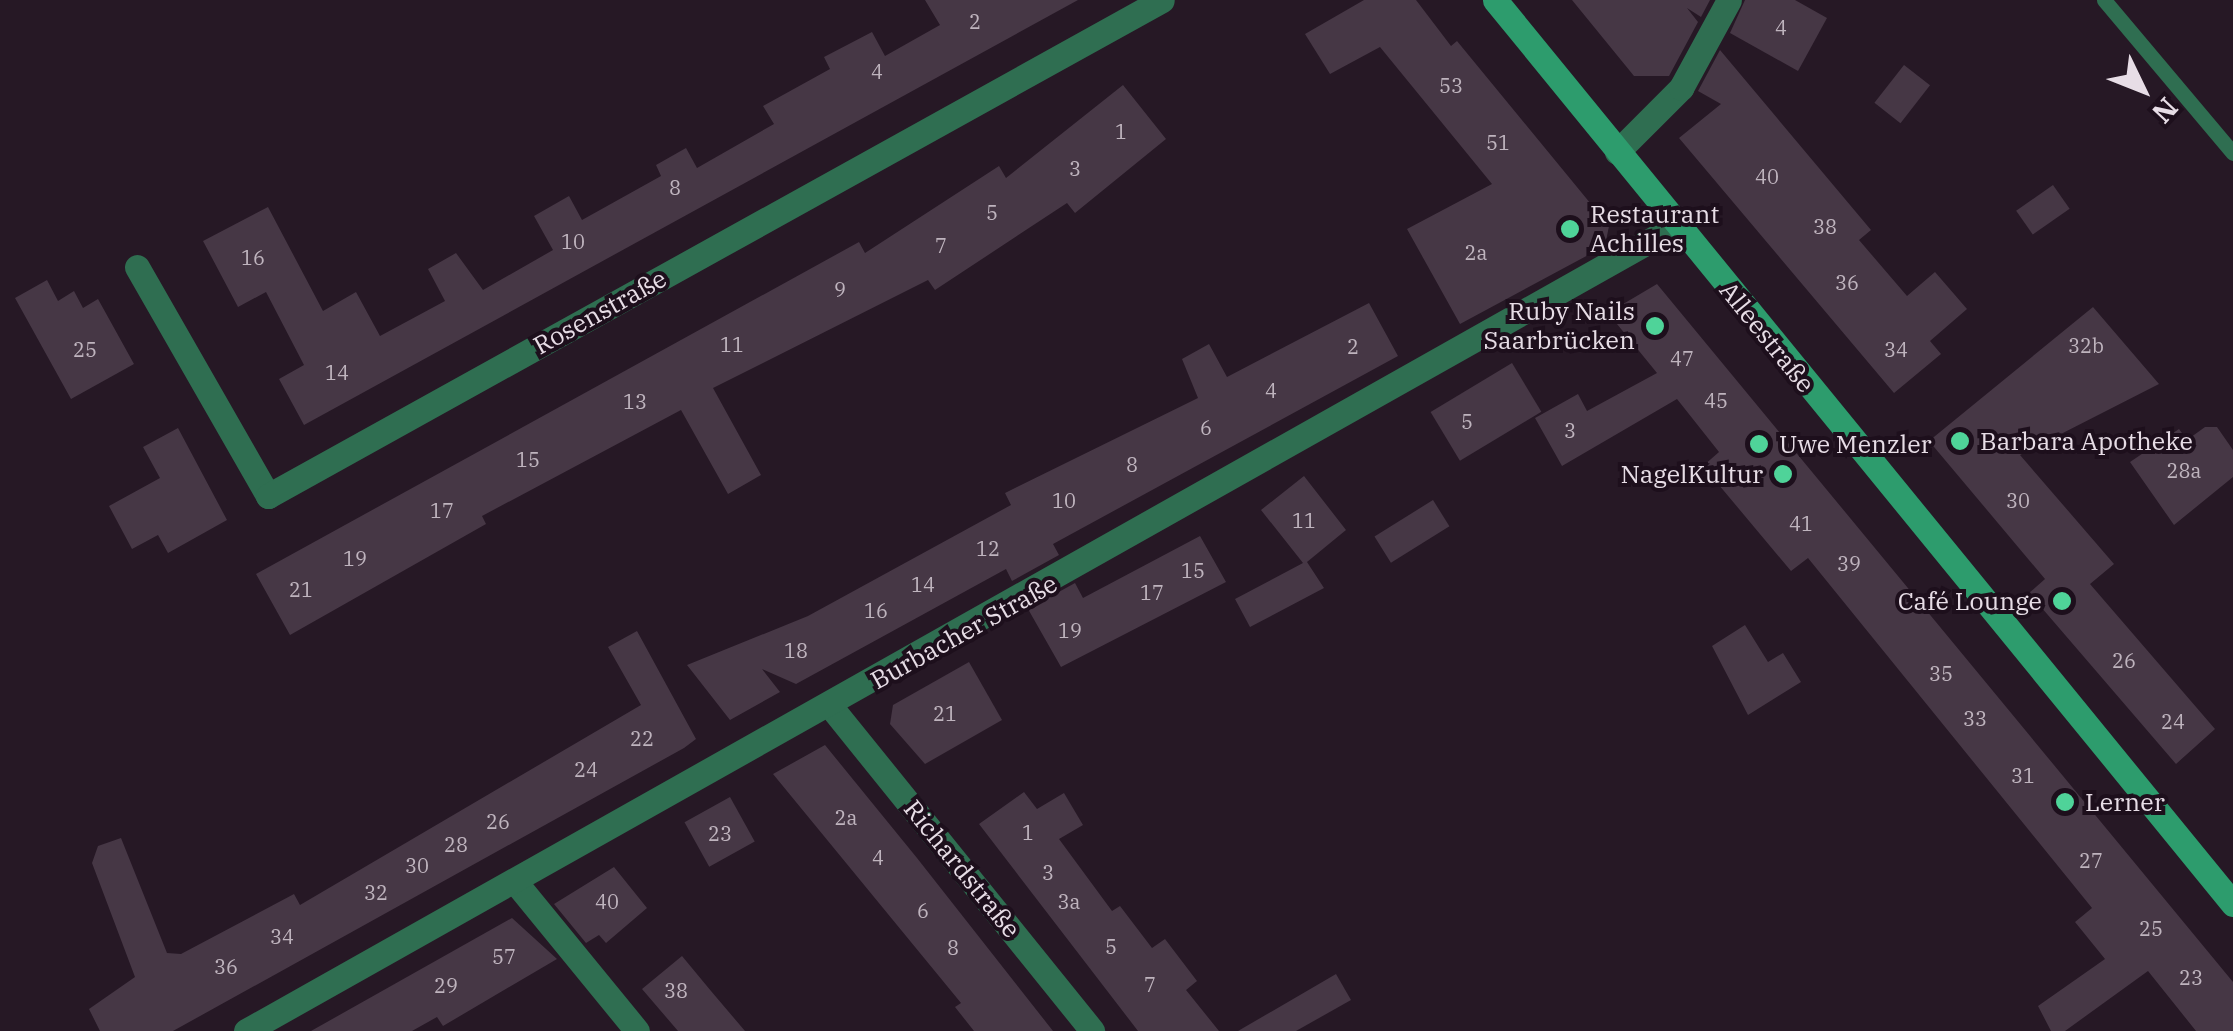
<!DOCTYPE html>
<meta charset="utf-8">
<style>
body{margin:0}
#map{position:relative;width:2233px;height:1031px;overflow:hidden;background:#261825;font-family:"IBM Plex Serif",serif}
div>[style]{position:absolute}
.building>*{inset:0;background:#463745;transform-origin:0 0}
.lane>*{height:15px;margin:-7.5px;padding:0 7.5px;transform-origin:7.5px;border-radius:7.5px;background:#2f6e51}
.street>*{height:25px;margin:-12.5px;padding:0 12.5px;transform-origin:12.5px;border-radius:12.5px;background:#2f6e51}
.secondary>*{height:25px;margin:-12.5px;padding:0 12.5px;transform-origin:12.5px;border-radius:12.5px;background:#2d9c6d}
.dots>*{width:28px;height:28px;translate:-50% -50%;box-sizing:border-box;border:5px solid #1d0f1c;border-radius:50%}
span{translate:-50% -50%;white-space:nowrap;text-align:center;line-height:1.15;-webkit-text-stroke:8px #1d0f1c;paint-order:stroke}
.number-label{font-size:20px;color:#bfb4be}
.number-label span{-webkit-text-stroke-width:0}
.poi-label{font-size:25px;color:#e7dde6}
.left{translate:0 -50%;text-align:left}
.right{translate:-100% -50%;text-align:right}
.street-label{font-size:25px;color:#e7dde6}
.north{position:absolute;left:2093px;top:40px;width:100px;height:100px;-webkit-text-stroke:8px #1d0f1c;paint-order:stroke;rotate:133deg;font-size:28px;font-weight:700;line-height:40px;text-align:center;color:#e7dde6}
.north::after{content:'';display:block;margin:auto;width:35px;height:45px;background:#e7dde6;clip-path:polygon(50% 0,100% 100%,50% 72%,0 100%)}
</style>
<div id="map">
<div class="building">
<i style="clip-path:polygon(925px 0,1078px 0,304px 425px,279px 379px,304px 365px,266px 292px,238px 307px,203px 241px,268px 207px,323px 311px,356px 292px,380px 336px,445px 301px,428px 269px,456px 253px,483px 290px,553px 250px,534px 216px,569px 196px,582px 220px,661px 176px,656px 165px,686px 148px,697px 168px,774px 124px,763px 106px,830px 69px,824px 57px,872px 32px,885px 56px,940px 25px)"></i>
<i style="clip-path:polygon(1364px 0,1416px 0,1451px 46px,1457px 41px,1609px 226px,1605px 246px,1460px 324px,1407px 229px,1492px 184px,1380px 47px,1330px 74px,1305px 34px)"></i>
<i style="clip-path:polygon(1572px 0,1710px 0,1701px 17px,1687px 8px,1698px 22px,1669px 76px,1634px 76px)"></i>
<i style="clip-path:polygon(1745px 0,1795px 0,1827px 18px,1798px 71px,1730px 33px)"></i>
<i style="clip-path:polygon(1720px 50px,1871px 230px,1859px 240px,1907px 296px,1935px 272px,1967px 309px,1930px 341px,1941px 354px,1894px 393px,1679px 138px,1721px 104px,1698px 91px)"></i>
<i style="left:1904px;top:65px;width:33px;height:48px;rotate:38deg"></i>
<i style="clip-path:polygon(1123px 85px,1166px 139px,1075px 213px,1067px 203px,935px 290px,928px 280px,713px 388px,761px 475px,728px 494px,681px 410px,482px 516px,486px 524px,290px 635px,256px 574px,859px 242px,865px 253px,999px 166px,1006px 178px)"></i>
<i style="left:2053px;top:185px;width:29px;height:45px;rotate:55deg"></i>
<i style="clip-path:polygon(47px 280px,58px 301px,74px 291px,83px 308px,98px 299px,134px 364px,71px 399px,15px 298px)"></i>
<i style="clip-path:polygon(1657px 284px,2233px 982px,2233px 1031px,2196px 1031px,2148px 971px,2065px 1031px,2051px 1031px,2038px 1006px,2105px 959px,2075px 922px,2092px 908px,1808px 558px,1791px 571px,1703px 466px,1719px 452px,1677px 399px,1562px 466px,1535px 418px,1578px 394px,1587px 411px,1657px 373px,1608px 313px)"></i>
<i style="clip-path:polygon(1369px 303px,1398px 356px,1053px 544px,1059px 555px,1012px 581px,1006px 569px,796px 684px,762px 669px,780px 692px,730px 720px,687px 665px,808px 616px,1011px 505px,1005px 493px,1198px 398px,1182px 359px,1209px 344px,1227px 377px)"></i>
<i style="clip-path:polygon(2093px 307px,2159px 384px,2020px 455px,2114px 564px,2090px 584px,2215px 729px,2176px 764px,2029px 593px,2045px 579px,1929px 441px)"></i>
<i style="left:1512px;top:363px;width:57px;height:95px;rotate:59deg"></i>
<i style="clip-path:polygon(2205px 427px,2217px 427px,2233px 450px,2233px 477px,2174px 525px,2130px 462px,2179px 429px,2187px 440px)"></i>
<i style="clip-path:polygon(178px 428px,227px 520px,168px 553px,158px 535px,132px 549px,109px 506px,160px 478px,143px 447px)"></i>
<i style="clip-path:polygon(1304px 476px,1346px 530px,1307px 562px,1324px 588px,1250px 627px,1235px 599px,1303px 563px,1261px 510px)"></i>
<i style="left:1433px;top:500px;width:31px;height:69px;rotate:58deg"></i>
<i style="clip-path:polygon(1200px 536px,1226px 582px,1061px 667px,1028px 609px,1075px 583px,1083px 598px)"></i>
<i style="clip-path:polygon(1745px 625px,1768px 662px,1783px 653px,1801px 682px,1748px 715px,1712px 646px)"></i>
<i style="clip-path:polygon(637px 631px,696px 739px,684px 748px,173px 1031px,100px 1031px,89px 1009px,135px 977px,92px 863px,98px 846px,121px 838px,167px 953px,181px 954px,294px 894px,300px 905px,641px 705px,608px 647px)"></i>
<i style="clip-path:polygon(969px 662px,1002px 720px,925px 764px,890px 724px,893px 705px)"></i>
<i style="clip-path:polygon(825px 745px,917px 858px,1053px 1031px,974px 1031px,955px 1007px,961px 1003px,773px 774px)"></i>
<i style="clip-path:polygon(1024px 792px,1037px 809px,1064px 793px,1083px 825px,1059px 839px,1112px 911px,1120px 906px,1152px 948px,1165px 939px,1197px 981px,1186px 990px,1219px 1031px,1138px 1031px,979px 824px)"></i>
<i style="left:730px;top:797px;width:51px;height:52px;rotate:61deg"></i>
<i style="clip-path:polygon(614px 867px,647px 908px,606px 943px,599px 935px,586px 943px,554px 904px)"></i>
<i style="clip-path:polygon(512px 918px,557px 959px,443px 1026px,437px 1017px,412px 1031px,311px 1031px)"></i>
<i style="clip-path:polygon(682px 956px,711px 991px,745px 1031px,678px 1031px,642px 989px)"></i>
<i style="clip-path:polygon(1336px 974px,1351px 1000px,1296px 1031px,1238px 1031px)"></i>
</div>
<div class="lane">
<i style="left:2104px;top:0;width:200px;rotate:49.9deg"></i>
</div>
<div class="street">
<i style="left:1617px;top:152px;width:91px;rotate:-45deg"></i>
<i style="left:1681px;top:88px;width:100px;rotate:-61.4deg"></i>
<i style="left:137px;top:267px;width:264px;rotate:60.2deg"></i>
<i style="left:268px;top:496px;width:1022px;rotate:-29.02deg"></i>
<i style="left:831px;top:707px;width:416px;rotate:51.1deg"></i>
<i style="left:516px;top:883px;width:191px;rotate:50.7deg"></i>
<i style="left:246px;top:1031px;width:1641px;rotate:-29.38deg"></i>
</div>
<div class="secondary">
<i style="left:1495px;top:0;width:1167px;rotate:50.77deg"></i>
</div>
<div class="dots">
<i style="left:1570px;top:229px;background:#4fd399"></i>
<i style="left:1655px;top:326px;background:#4fd399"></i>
<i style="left:1960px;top:441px;background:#4fd399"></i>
<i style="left:1759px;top:444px;background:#4fd399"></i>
<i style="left:1783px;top:474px;background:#4fd399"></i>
<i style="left:2062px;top:601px;background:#4fd399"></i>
<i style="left:2065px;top:802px;background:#4fd399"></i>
</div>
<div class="number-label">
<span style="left:975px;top:21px">2</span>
<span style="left:1781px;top:27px">4</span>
<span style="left:877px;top:71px">4</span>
<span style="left:1451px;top:85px">53</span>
<span style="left:1121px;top:131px">1</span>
<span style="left:1498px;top:142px">51</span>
<span style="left:1075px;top:168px">3</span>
<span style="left:1767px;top:176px">40</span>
<span style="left:675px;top:187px">8</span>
<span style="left:992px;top:212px">5</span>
<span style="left:1825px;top:226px">38</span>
<span style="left:573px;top:241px">10</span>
<span style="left:941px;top:245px">7</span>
<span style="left:1476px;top:252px">2a</span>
<span style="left:253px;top:257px">16</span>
<span style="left:1847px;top:282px">36</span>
<span style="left:840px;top:289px">9</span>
<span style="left:732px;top:344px">11</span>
<span style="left:2086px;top:345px">32b</span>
<span style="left:1353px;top:346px">2</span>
<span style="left:85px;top:349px">25</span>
<span style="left:1896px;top:349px">34</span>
<span style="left:1682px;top:358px">47</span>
<span style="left:337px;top:372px">14</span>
<span style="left:1271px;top:390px">4</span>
<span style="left:1716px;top:400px">45</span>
<span style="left:635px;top:401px">13</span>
<span style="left:1467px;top:421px">5</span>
<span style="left:1206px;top:427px">6</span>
<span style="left:1570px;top:430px">3</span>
<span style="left:528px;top:459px">15</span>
<span style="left:1132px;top:464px">8</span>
<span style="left:2184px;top:470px">28a</span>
<span style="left:1064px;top:500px">10</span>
<span style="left:2018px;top:500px">30</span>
<span style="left:442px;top:510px">17</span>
<span style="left:1304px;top:520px">11</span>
<span style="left:1801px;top:523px">41</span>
<span style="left:988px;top:548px">12</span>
<span style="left:355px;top:558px">19</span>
<span style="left:1849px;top:563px">39</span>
<span style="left:1193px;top:570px">15</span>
<span style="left:923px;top:584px">14</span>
<span style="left:301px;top:589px">21</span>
<span style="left:1152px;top:592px">17</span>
<span style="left:876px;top:610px">16</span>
<span style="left:1070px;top:630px">19</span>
<span style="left:796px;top:650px">18</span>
<span style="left:2124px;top:660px">26</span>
<span style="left:1941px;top:673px">35</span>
<span style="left:945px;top:713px">21</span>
<span style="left:1975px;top:718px">33</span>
<span style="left:2173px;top:721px">24</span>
<span style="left:642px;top:738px">22</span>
<span style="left:586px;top:769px">24</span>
<span style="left:2023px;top:775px">31</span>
<span style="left:846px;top:817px">2a</span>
<span style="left:498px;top:821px">26</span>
<span style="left:1028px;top:832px">1</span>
<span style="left:720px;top:833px">23</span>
<span style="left:456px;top:844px">28</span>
<span style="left:878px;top:857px">4</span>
<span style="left:2091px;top:860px">27</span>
<span style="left:417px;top:865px">30</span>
<span style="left:1048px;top:872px">3</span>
<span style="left:376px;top:892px">32</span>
<span style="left:607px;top:901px">40</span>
<span style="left:1069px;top:901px">3a</span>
<span style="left:923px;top:910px">6</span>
<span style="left:2151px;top:928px">25</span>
<span style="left:282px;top:936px">34</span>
<span style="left:1111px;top:946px">5</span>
<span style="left:953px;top:947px">8</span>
<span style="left:504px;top:956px">57</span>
<span style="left:226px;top:966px">36</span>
<span style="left:2191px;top:977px">23</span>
<span style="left:1150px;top:984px">7</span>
<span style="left:446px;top:985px">29</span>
<span style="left:676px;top:990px">38</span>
</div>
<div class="poi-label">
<span class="left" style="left:1590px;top:229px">Restaurant<br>Achilles</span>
<span class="right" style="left:1635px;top:326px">Ruby Nails<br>Saarbrücken</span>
<span class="left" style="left:1980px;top:441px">Barbara Apotheke</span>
<span class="left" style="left:1779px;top:444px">Uwe Menzler</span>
<span class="right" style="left:1763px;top:474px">NagelKultur</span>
<span class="right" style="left:2042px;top:601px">Café Lounge</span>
<span class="left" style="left:2085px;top:802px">Lerner</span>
</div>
<div class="street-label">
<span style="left:600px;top:312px;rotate:-29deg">Rosenstraße</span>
<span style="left:1767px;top:337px;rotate:51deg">Alleestraße</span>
<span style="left:964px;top:632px;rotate:-29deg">Burbacher Straße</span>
<span style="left:962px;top:869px;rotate:51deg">Richardstraße</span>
</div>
<div class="north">N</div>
</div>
